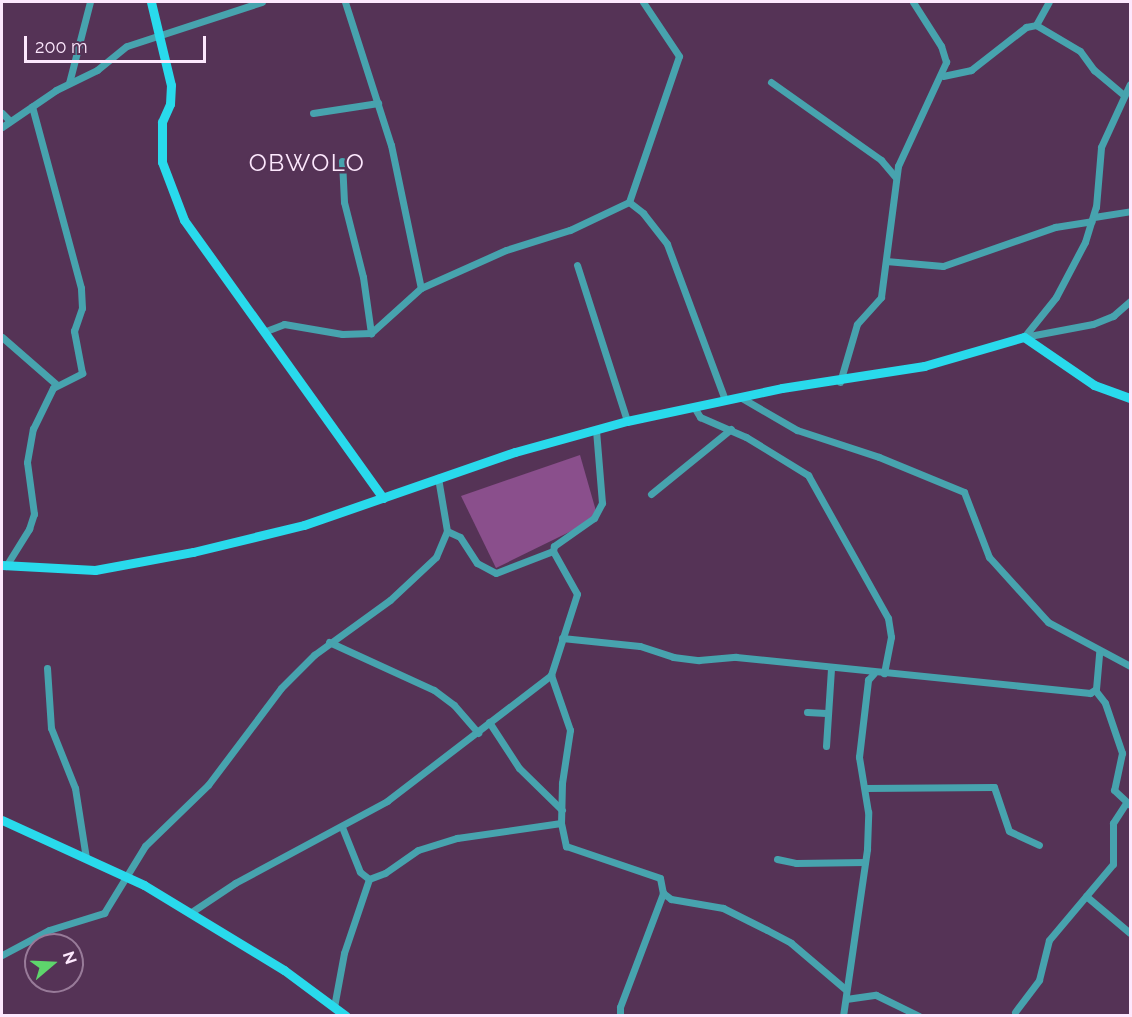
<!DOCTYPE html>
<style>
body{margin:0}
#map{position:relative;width:1132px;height:1017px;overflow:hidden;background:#553356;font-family:Raleway,sans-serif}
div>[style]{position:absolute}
.green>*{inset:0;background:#8a4f8c}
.street>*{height:7px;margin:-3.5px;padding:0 3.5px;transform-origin:3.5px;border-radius:3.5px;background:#47a3ae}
.secondary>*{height:9px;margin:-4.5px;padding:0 4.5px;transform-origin:4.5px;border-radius:4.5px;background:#29daec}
span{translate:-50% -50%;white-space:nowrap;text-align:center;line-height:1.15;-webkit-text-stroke:5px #553356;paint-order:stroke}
.quarter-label{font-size:24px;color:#fde8fd;letter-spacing:1.5px}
.frame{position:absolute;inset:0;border:3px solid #fde8fd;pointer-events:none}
.north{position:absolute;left:24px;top:933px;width:60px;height:60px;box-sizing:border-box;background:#553356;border:2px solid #987b99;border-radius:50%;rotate:71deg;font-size:16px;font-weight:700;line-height:24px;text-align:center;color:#fde8fd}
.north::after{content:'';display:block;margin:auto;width:21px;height:27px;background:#5ed56c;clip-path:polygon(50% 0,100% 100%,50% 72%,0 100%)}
.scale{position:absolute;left:24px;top:36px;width:182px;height:27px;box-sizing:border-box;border:3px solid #fde8fd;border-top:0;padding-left:8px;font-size:18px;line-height:21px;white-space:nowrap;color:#fde8fd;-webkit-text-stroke:4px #553356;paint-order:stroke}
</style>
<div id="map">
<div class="green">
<i style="clip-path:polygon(580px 455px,598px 518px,496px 568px,461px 496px)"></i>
</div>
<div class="street">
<i style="left:345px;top:2px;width:150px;rotate:72.2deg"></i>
<i style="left:391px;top:145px;width:146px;rotate:78.2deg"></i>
<i style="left:1036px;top:25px;width:26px;rotate:-61deg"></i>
<i style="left:943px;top:76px;width:29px;rotate:-12deg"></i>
<i style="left:971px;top:70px;width:70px;rotate:-38deg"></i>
<i style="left:1026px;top:27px;width:10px;rotate:-11deg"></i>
<i style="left:1036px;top:25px;width:51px;rotate:30.6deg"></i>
<i style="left:1080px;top:51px;width:24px;rotate:54deg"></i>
<i style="left:1094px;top:70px;width:39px;rotate:40deg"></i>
<i style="left:771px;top:82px;width:135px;rotate:35.3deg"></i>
<i style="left:881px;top:160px;width:23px;rotate:50deg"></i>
<i style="left:69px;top:83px;width:84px;rotate:-75.5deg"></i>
<i style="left:2px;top:113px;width:11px;rotate:45deg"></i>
<i style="left:313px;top:113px;width:66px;rotate:-8.7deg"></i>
<i style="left:2px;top:127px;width:65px;rotate:-34.4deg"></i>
<i style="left:56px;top:90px;width:46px;rotate:-26deg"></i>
<i style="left:97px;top:70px;width:38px;rotate:-39deg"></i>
<i style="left:127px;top:46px;width:142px;rotate:-18.1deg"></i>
<i style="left:342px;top:161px;width:41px;rotate:87.2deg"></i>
<i style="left:344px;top:202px;width:77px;rotate:75.8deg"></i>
<i style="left:363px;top:277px;width:57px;rotate:81.9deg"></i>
<i style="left:629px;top:202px;width:18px;rotate:38deg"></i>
<i style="left:643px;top:213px;width:39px;rotate:52deg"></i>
<i style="left:667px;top:244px;width:166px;rotate:69.6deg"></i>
<i style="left:629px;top:202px;width:154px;rotate:-71.1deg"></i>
<i style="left:679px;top:56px;width:65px;rotate:-123.7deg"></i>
<i style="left:1094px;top:217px;width:36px;rotate:-9deg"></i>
<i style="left:886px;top:261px;width:57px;rotate:5deg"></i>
<i style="left:943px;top:266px;width:119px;rotate:-19.2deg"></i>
<i style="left:1055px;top:227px;width:37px;rotate:-9deg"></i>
<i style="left:577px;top:265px;width:164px;rotate:72.2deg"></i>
<i style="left:266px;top:331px;width:19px;rotate:-21deg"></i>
<i style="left:284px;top:324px;width:59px;rotate:9.8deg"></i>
<i style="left:342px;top:334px;width:29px;rotate:-2deg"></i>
<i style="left:371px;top:333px;width:67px;rotate:-42deg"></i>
<i style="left:421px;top:288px;width:93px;rotate:-24.1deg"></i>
<i style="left:506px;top:250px;width:67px;rotate:-17.4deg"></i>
<i style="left:570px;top:230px;width:65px;rotate:-25.4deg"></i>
<i style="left:2px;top:337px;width:73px;rotate:41.1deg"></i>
<i style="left:1024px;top:337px;width:51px;rotate:-51.3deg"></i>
<i style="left:1056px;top:297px;width:62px;rotate:-62.2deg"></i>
<i style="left:1085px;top:242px;width:37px;rotate:-73deg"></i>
<i style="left:1096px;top:207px;width:60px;rotate:-85.2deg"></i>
<i style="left:1101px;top:147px;width:69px;rotate:-65.3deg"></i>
<i style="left:1024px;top:337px;width:70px;rotate:-10.7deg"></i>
<i style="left:1093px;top:324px;width:22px;rotate:-22deg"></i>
<i style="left:1113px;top:316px;width:23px;rotate:-41deg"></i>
<i style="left:840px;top:382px;width:60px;rotate:-73.7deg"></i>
<i style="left:857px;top:324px;width:36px;rotate:-48deg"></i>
<i style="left:881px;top:297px;width:132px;rotate:-82.6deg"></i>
<i style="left:898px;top:166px;width:115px;rotate:-65.2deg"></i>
<i style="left:946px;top:62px;width:17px;rotate:-107deg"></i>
<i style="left:941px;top:46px;width:52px;rotate:-122.5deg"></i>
<i style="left:740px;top:397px;width:66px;rotate:30.1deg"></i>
<i style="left:797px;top:430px;width:86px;rotate:18.2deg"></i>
<i style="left:879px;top:457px;width:92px;rotate:22.4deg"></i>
<i style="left:964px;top:492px;width:70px;rotate:69deg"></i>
<i style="left:989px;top:557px;width:88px;rotate:47.8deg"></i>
<i style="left:1048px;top:622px;width:93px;rotate:28.2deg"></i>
<i style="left:694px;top:407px;width:12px;rotate:59deg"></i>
<i style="left:700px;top:417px;width:50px;rotate:23.5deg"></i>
<i style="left:746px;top:437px;width:73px;rotate:31.5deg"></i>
<i style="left:808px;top:475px;width:164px;rotate:60.8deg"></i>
<i style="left:888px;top:618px;width:19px;rotate:81deg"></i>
<i style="left:891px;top:637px;width:37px;rotate:101deg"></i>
<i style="left:596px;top:430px;width:73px;rotate:85.3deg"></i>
<i style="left:602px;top:503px;width:17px;rotate:118deg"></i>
<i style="left:594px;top:518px;width:49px;rotate:145deg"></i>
<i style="left:554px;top:546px;width:5px;rotate:101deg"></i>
<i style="left:553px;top:551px;width:49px;rotate:60.8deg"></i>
<i style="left:577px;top:594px;width:85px;rotate:107.8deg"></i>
<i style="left:551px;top:675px;width:58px;rotate:70.9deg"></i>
<i style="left:570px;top:730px;width:54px;rotate:98.6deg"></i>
<i style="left:562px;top:783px;width:40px;rotate:91.4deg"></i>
<i style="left:561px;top:823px;width:24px;rotate:78deg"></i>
<i style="left:566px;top:846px;width:99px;rotate:18.8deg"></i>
<i style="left:660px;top:878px;width:15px;rotate:79deg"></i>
<i style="left:663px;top:893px;width:10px;rotate:37deg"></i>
<i style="left:671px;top:899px;width:53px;rotate:9.8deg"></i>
<i style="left:723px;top:908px;width:49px;rotate:26.6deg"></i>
<i style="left:767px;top:930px;width:27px;rotate:28deg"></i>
<i style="left:791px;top:943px;width:71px;rotate:40.4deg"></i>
<i style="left:651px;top:494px;width:103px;rotate:-39.1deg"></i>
<i style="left:447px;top:531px;width:14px;rotate:25deg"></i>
<i style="left:460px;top:537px;width:31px;rotate:57deg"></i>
<i style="left:477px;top:563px;width:21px;rotate:28deg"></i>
<i style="left:496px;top:573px;width:61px;rotate:-21.1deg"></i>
<i style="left:6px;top:566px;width:44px;rotate:-58.1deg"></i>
<i style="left:29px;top:529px;width:16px;rotate:-72deg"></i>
<i style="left:34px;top:514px;width:52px;rotate:-97.7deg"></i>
<i style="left:27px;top:462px;width:34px;rotate:-80deg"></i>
<i style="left:33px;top:429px;width:46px;rotate:-64deg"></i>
<i style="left:53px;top:388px;width:33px;rotate:-27deg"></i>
<i style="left:82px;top:373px;width:43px;rotate:-100.8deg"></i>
<i style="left:74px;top:331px;width:24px;rotate:-71deg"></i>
<i style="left:82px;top:308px;width:20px;rotate:-93deg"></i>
<i style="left:81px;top:288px;width:188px;rotate:-105.1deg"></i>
<i style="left:562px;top:638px;width:78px;rotate:5.9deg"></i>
<i style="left:640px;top:646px;width:35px;rotate:18deg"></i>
<i style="left:673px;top:657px;width:26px;rotate:7deg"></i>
<i style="left:699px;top:660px;width:37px;rotate:-5deg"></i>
<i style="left:736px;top:657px;width:356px;rotate:5.8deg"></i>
<i style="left:1090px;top:693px;width:7px;rotate:-34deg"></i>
<i style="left:1096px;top:689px;width:38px;rotate:-85deg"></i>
<i style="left:329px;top:642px;width:115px;rotate:24.6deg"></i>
<i style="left:434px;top:690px;width:25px;rotate:37deg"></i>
<i style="left:454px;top:705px;width:37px;rotate:49deg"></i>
<i style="left:47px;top:668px;width:60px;rotate:86.2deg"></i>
<i style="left:51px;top:728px;width:65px;rotate:68.2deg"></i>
<i style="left:75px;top:788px;width:71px;rotate:81.1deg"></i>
<i style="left:1095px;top:690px;width:16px;rotate:52deg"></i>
<i style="left:1105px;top:703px;width:53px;rotate:71.2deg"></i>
<i style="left:1122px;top:753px;width:38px;rotate:102deg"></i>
<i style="left:1114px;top:790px;width:22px;rotate:43deg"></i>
<i style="left:807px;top:712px;width:19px;rotate:3deg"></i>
<i style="left:489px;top:722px;width:55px;rotate:56.9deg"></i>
<i style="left:519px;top:768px;width:60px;rotate:44.3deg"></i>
<i style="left:826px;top:746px;width:78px;rotate:-86.3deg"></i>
<i style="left:865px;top:788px;width:129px;rotate:-0.4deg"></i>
<i style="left:994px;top:787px;width:46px;rotate:71.2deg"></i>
<i style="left:1009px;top:831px;width:33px;rotate:25deg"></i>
<i style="left:342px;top:827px;width:48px;rotate:68.2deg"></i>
<i style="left:360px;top:872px;width:11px;rotate:38deg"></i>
<i style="left:777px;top:859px;width:19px;rotate:12deg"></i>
<i style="left:796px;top:863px;width:69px;rotate:-0.8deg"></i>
<i style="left:1086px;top:896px;width:57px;rotate:40.1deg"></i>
<i style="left:190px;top:913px;width:54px;rotate:-33.7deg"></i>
<i style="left:235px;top:883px;width:173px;rotate:-28.3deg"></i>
<i style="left:387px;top:801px;width:207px;rotate:-37.5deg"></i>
<i style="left:2px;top:955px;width:53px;rotate:-28deg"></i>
<i style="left:49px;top:930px;width:58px;rotate:-17.2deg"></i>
<i style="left:104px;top:913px;width:79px;rotate:-58.5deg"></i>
<i style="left:145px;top:846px;width:88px;rotate:-44.1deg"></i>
<i style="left:208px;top:785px;width:121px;rotate:-53deg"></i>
<i style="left:281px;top:688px;width:47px;rotate:-45deg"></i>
<i style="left:314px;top:655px;width:94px;rotate:-35.9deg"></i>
<i style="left:390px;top:600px;width:63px;rotate:-43.1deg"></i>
<i style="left:436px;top:557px;width:28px;rotate:-67deg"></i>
<i style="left:447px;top:531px;width:54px;rotate:-99.6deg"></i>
<i style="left:846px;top:999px;width:30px;rotate:-8deg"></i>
<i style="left:876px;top:995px;width:48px;rotate:26deg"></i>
<i style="left:334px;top:1007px;width:55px;rotate:-79.5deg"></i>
<i style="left:344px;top:953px;width:78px;rotate:-71.3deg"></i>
<i style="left:369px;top:879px;width:17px;rotate:-21deg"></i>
<i style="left:385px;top:873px;width:40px;rotate:-34.9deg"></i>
<i style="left:418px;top:850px;width:41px;rotate:-17.1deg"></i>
<i style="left:457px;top:838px;width:105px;rotate:-8.2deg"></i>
<i style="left:1015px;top:1012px;width:40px;rotate:-53deg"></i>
<i style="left:1039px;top:980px;width:41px;rotate:-76deg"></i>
<i style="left:1049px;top:940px;width:99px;rotate:-49.9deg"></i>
<i style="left:1113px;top:864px;width:41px;rotate:-90deg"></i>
<i style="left:1113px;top:823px;width:24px;rotate:-57deg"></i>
<i style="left:620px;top:1016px;width:9px;rotate:-90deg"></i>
<i style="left:620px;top:1007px;width:122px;rotate:-69.3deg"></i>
<i style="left:843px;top:1016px;width:169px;rotate:-81.8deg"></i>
<i style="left:867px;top:849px;width:37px;rotate:-88deg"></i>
<i style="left:868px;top:812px;width:56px;rotate:-99.3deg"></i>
<i style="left:859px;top:757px;width:78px;rotate:-83.3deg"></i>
<i style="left:868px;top:680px;width:9px;rotate:-49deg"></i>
</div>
<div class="secondary">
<i style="left:151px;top:2px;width:85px;rotate:76.5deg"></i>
<i style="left:171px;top:85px;width:19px;rotate:93deg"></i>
<i style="left:170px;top:104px;width:20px;rotate:114deg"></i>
<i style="left:162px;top:122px;width:40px;rotate:90deg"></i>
<i style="left:162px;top:162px;width:62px;rotate:69.2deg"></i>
<i style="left:184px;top:220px;width:342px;rotate:54.4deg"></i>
<i style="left:2px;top:565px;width:93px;rotate:3.1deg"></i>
<i style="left:95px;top:570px;width:100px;rotate:-10.4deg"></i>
<i style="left:193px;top:552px;width:114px;rotate:-13.7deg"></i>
<i style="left:304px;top:525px;width:223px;rotate:-19.1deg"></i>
<i style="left:515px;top:452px;width:116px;rotate:-15.5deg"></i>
<i style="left:627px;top:421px;width:158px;rotate:-12deg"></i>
<i style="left:782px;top:388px;width:144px;rotate:-8.8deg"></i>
<i style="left:924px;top:366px;width:104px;rotate:-16.2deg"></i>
<i style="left:1024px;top:337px;width:85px;rotate:34.4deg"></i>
<i style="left:1094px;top:385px;width:38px;rotate:20deg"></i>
<i style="left:2px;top:820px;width:156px;rotate:24.6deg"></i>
<i style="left:144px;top:885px;width:164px;rotate:31.3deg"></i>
<i style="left:284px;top:970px;width:77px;rotate:36.6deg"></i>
</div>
<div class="quarter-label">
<span style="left:307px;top:163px">OBWOLO</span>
</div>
<div class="frame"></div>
<div class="north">N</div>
<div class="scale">200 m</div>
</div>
